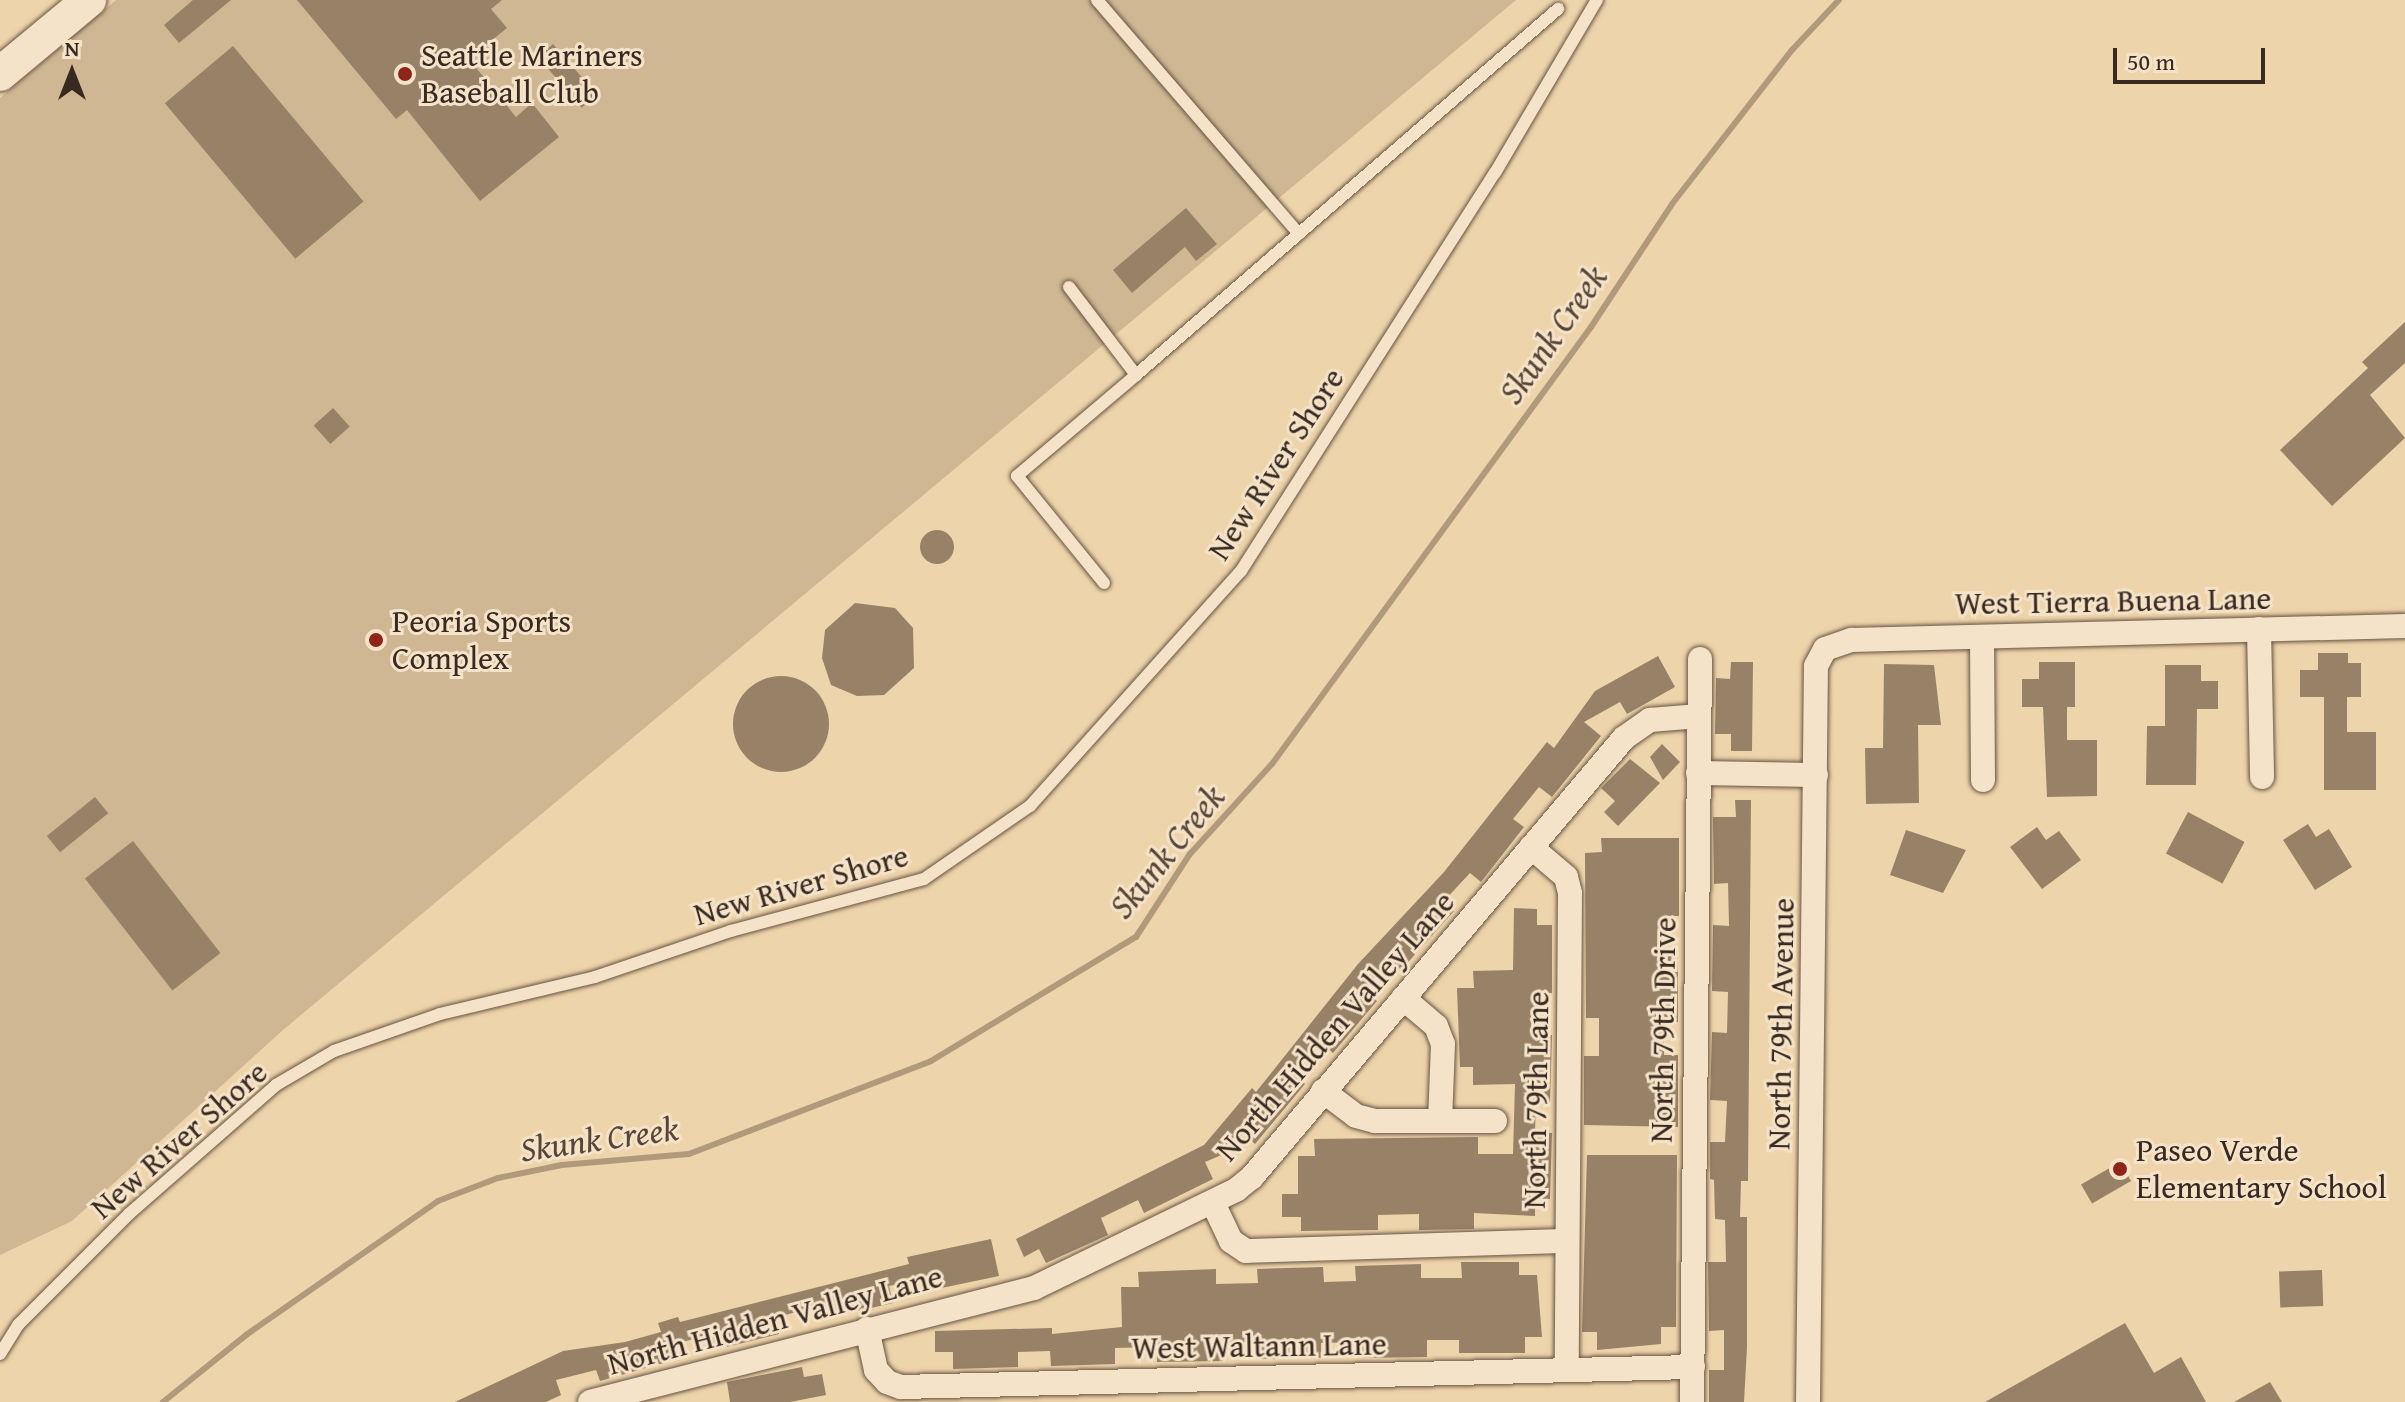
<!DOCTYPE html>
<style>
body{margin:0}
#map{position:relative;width:2405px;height:1402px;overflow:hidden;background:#eed4aa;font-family:"Gentium Book Plus",serif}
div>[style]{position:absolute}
.green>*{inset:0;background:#cfb793}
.stream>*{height:6px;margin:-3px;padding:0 3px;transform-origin:3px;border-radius:3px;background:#b09a7b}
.building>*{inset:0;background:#978268;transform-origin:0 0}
.round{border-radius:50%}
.roads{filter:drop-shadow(0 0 2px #665443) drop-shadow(0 0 2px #665443)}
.lane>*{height:12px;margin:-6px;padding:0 6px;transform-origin:6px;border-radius:6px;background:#f4e3c8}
.street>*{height:24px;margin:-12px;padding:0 12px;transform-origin:12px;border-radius:12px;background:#f4e3c8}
.secondary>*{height:34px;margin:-17px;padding:0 17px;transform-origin:17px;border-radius:17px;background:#f4e3c8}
.dots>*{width:22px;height:22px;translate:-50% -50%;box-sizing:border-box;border:4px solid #f4e3c8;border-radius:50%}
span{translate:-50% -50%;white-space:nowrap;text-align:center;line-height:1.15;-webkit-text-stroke:6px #f4e3c8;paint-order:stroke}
.poi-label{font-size:32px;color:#392a21}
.left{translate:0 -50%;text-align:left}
.street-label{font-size:32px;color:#392a21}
.water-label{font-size:34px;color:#574638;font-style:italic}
.north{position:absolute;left:32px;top:32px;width:80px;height:80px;-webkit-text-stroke:6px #f4e3c8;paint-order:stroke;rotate:0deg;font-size:22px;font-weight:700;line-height:32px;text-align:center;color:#392a21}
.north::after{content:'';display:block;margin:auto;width:28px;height:36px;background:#392a21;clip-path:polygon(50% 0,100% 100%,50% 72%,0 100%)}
.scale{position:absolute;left:2113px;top:48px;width:152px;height:36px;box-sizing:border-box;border:4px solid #392a21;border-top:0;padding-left:10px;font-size:24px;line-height:28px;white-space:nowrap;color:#392a21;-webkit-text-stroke:6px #f4e3c8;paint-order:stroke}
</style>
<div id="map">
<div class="green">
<i style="clip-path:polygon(116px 0,1516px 0,283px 1030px,72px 1221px,0 1255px,0 98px)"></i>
</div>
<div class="stream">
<i style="left:163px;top:1402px;width:107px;rotate:-38.9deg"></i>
<i style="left:246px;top:1335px;width:234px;rotate:-34.9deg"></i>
<i style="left:438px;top:1201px;width:64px;rotate:-21deg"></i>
<i style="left:498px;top:1178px;width:65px;rotate:-11.5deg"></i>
<i style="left:562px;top:1165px;width:127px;rotate:-5deg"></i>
<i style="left:689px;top:1154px;width:259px;rotate:-21deg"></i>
<i style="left:931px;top:1061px;width:240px;rotate:-31.2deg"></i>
<i style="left:1136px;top:937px;width:99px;rotate:-57deg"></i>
<i style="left:1190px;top:854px;width:122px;rotate:-47.7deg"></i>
<i style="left:1272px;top:764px;width:541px;rotate:-53.87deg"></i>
<i style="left:1591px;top:327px;width:147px;rotate:-56.6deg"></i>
<i style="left:1672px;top:204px;width:195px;rotate:-52.1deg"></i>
<i style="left:1792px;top:50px;width:69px;rotate:-46.8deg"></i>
</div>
<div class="building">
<i style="clip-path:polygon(193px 0,231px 0,179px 43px,164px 25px)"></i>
<i style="clip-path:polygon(297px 0,502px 0,491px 9px,507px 28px,469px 59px,516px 117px,532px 103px,559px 137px,480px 201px,407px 110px,396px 119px)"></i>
<i style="left:553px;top:44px;width:67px;height:20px;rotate:49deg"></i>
<i style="left:233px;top:46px;width:203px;height:89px;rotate:50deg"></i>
<i style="clip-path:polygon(1186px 208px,1217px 244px,1196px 261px,1185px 247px,1132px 293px,1113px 270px)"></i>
<i style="clip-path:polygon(2405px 322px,2405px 363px,2370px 395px,2405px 438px,2332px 506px,2280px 450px,2368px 368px,2362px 362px)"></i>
<i style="left:333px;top:408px;width:25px;height:26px;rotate:48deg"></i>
<i class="round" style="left:920px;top:530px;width:34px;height:34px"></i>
<i style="clip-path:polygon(855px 603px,895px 608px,913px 628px,914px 668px,884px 695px,857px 696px,831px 685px,822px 658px,825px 630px)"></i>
<i style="clip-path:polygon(2318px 653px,2348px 653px,2348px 663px,2361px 663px,2361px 697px,2347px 697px,2347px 732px,2376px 732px,2376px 790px,2324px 790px,2324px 697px,2300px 697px,2300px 670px,2318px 670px)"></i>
<i style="clip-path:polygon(1658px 656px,1675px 687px,1627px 714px,1620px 702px,1584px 722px,1601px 736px,1552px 797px,1539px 787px,1513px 819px,1524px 827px,1481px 882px,1470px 873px,1443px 902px,1454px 911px,1401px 970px,1390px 959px,1364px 991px,1377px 1001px,1333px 1053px,1320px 1042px,1293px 1074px,1305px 1084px,1255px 1144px,1243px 1133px,1226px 1153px,1205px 1162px,1213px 1179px,1144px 1213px,1138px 1200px,1101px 1218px,1108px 1235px,1046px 1263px,1039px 1249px,1024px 1257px,1016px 1239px,1204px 1145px,1252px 1088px,1256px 1092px,1358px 964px,1444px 872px,1547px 742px,1554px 748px,1595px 691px)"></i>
<i style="clip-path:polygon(1731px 662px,1753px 662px,1752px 751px,1731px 751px,1731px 734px,1715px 734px,1716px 678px,1730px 679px)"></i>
<i style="clip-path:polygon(2039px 662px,2075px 662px,2075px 707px,2067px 707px,2067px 740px,2097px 740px,2097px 796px,2047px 797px,2043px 707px,2022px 707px,2022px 679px,2039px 679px)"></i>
<i style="clip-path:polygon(1884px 664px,1934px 665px,1941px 725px,1918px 725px,1919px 803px,1866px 804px,1865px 748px,1883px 748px)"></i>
<i style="clip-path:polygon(2165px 665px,2201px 665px,2201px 681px,2218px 681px,2218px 709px,2197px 709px,2196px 785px,2146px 785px,2147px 726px,2165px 726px)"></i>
<i class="round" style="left:733px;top:676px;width:96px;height:96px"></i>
<i style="clip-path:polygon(1662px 744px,1680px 762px,1663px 780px,1650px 757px)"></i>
<i style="clip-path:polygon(1630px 759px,1660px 783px,1618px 826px,1604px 812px,1615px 801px,1601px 788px)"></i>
<i style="left:95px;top:797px;width:21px;height:62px;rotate:51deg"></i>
<i style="clip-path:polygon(1735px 800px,1751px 800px,1748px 1181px,1741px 1181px,1740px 1217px,1747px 1217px,1747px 1347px,1744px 1402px,1709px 1402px,1709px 1370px,1724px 1370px,1724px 1330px,1709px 1331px,1708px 1262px,1726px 1262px,1725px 1220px,1715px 1219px,1714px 1180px,1710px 1179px,1710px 1142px,1725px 1142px,1727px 1101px,1710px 1100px,1712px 1032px,1727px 1033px,1728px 992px,1712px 991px,1713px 925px,1729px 926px,1728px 883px,1714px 884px,1713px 817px,1736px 817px)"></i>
<i style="left:2188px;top:812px;width:64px;height:47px;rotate:28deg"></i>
<i style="clip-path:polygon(2308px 824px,2316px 837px,2329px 829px,2352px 867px,2315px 890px,2283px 840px)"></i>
<i style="clip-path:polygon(2037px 827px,2046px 840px,2059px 831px,2081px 860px,2042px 889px,2010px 847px)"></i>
<i style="clip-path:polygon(1906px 830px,1966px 850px,1943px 893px,1890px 875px)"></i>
<i style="clip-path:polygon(1601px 838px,1679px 838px,1679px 916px,1663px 916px,1663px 956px,1678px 956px,1678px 1022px,1664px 1022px,1664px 1055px,1678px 1055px,1678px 1127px,1584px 1125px,1584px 1056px,1599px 1056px,1599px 1018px,1586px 1018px,1585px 853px,1602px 852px)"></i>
<i style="left:133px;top:841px;width:142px;height:61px;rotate:52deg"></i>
<i style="clip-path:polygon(1514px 908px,1537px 909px,1537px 925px,1552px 925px,1552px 993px,1535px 993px,1535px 1034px,1552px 1035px,1550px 1102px,1536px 1101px,1535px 1132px,1552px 1133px,1550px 1199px,1535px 1199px,1535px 1216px,1474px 1213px,1474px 1229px,1419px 1230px,1419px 1214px,1378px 1215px,1378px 1230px,1301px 1231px,1301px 1217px,1282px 1217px,1282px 1194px,1298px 1194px,1298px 1156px,1315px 1156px,1314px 1139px,1478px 1137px,1478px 1154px,1513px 1154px,1515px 1084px,1473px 1085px,1473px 1067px,1460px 1067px,1457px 988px,1474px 988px,1473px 971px,1513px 970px)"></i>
<i style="clip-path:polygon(1587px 1155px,1677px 1155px,1676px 1327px,1661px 1327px,1661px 1344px,1597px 1350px,1597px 1332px,1582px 1332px)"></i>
<i style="left:2120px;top:1162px;width:22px;height:45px;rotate:60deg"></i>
<i style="clip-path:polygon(991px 1239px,999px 1276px,932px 1290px,929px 1278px,889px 1286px,893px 1303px,818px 1320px,815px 1307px,774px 1318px,779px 1334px,714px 1350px,710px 1335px,670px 1345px,674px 1360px,600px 1381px,596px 1370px,556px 1380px,561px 1395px,546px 1402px,455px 1402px,563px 1351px,625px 1342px,661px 1332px,658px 1323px,678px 1317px,680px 1322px,909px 1264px,907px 1257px)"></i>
<i style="clip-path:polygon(1461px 1262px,1519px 1262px,1519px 1275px,1537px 1275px,1542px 1337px,1525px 1337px,1525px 1353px,1459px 1353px,1459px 1340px,1427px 1340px,1427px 1357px,1362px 1358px,1362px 1342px,1321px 1343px,1321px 1358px,1255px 1359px,1255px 1346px,1223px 1347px,1223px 1361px,1157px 1362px,1157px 1347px,1115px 1348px,1115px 1364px,1051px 1366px,1050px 1351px,1018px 1352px,1018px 1367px,953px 1369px,953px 1352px,935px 1352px,935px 1331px,1052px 1328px,1052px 1334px,1122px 1327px,1121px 1287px,1139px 1287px,1138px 1272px,1216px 1269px,1216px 1284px,1258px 1283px,1257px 1269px,1323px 1267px,1324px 1282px,1356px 1281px,1355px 1266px,1421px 1264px,1421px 1278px,1462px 1278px)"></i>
<i style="left:2322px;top:1270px;width:36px;height:43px;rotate:88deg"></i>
<i style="clip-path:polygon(2125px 1323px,2154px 1373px,2181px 1357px,2206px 1402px,1985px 1402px)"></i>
<i style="clip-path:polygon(802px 1367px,804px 1377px,822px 1374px,826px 1395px,790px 1402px,730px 1402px,727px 1382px)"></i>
<i style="clip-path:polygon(2270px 1382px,2282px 1402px,2234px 1402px)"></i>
</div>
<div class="roads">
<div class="lane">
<i style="left:1097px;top:0;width:309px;rotate:49.2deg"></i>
<i style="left:1069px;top:287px;width:111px;rotate:52.7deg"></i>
<i style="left:1136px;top:375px;width:559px;rotate:-40.94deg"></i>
<i style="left:1104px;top:583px;width:138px;rotate:-129.1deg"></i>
<i style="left:1017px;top:476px;width:156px;rotate:-40.3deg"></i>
<i style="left:0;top:1354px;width:34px;rotate:-58deg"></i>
<i style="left:18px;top:1325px;width:158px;rotate:-45deg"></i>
<i style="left:130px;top:1213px;width:194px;rotate:-41.2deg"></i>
<i style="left:276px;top:1085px;width:67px;rotate:-30.4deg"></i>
<i style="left:334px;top:1051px;width:112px;rotate:-19.2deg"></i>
<i style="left:440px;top:1014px;width:159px;rotate:-13.4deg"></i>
<i style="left:595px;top:977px;width:144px;rotate:-18.7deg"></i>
<i style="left:731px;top:931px;width:200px;rotate:-15.1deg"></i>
<i style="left:924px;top:879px;width:129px;rotate:-34.6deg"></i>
<i style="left:1030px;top:806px;width:316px;rotate:-48.1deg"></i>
<i style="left:1241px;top:571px;width:472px;rotate:-57.5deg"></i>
<i style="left:1495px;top:173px;width:201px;rotate:-59.5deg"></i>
</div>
<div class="street">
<i style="left:2259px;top:629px;width:148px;rotate:88.8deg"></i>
<i style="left:1982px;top:637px;width:143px;rotate:89.6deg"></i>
<i style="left:1698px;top:773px;width:118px;rotate:1deg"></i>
<i style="left:1531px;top:847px;width:46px;rotate:40.6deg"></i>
<i style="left:1566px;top:877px;width:16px;rotate:76deg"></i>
<i style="left:1570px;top:893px;width:477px;rotate:90.4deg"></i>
<i style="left:1403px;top:998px;width:43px;rotate:40.3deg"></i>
<i style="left:1436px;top:1026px;width:19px;rotate:69deg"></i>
<i style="left:1443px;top:1044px;width:77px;rotate:92.2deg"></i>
<i style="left:1323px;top:1091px;width:41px;rotate:37.1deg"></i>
<i style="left:1356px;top:1116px;width:20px;rotate:15deg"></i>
<i style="left:1375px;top:1121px;width:120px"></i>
<i style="left:1213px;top:1203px;width:42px;rotate:64.7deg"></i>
<i style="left:1231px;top:1241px;width:18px;rotate:34deg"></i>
<i style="left:1246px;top:1251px;width:320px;rotate:-1.8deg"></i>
<i style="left:867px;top:1329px;width:42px;rotate:77.6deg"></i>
<i style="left:876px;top:1370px;width:16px;rotate:47deg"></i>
<i style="left:887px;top:1382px;width:15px;rotate:20deg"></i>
<i style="left:901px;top:1387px;width:792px;rotate:-1.45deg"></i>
<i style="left:590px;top:1402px;width:458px;rotate:-14.4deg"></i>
<i style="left:1034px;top:1288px;width:225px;rotate:-25.9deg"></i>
<i style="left:1236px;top:1190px;width:21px;rotate:-39deg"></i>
<i style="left:1252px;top:1177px;width:575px;rotate:-49.72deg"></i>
<i style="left:1624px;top:738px;width:32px;rotate:-35deg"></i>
<i style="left:1650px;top:720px;width:49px;rotate:-4.7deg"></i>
<i style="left:1692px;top:1402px;width:743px;rotate:-89.38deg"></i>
<i style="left:1808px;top:1402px;width:736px;rotate:-89.38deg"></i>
<i style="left:1816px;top:666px;width:19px;rotate:-62deg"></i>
<i style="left:1825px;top:649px;width:28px;rotate:-19deg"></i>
<i style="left:1851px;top:640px;width:554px;rotate:-1.45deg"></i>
</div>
<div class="secondary">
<i style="left:0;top:74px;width:116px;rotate:-39.7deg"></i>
</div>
</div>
<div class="dots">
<i style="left:405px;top:74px;background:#8f2418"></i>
<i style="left:376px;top:640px;background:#8f2418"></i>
<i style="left:2120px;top:1169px;background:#8f2418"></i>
</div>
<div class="poi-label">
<span class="left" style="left:421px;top:74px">Seattle Mariners<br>Baseball Club</span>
<span class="left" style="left:392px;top:640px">Peoria Sports<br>Complex</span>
<span class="left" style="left:2136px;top:1169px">Paseo Verde<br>Elementary School</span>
</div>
<div class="street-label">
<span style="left:1276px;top:464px;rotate:-57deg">New River Shore</span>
<span style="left:2113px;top:601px;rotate:-1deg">West Tierra Buena Lane</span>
<span style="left:801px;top:885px;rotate:-16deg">New River Shore</span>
<span style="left:1781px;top:1024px;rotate:-89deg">North 79th Avenue</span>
<span style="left:1335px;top:1026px;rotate:-49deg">North Hidden Valley Lane</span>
<span style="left:1663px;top:1030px;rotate:-89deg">North 79th Drive</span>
<span style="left:1536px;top:1100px;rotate:-89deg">North 79th Lane</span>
<span style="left:179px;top:1140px;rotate:-41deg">New River Shore</span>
<span style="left:775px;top:1320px;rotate:-15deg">North Hidden Valley Lane</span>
<span style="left:1259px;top:1346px;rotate:-1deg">West Waltann Lane</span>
</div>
<div class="water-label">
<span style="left:1552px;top:334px;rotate:-55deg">Skunk Creek</span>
<span style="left:1166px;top:851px;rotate:-51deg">Skunk Creek</span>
<span style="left:599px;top:1138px;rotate:-8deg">Skunk Creek</span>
</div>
<div class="north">N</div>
<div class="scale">50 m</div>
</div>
